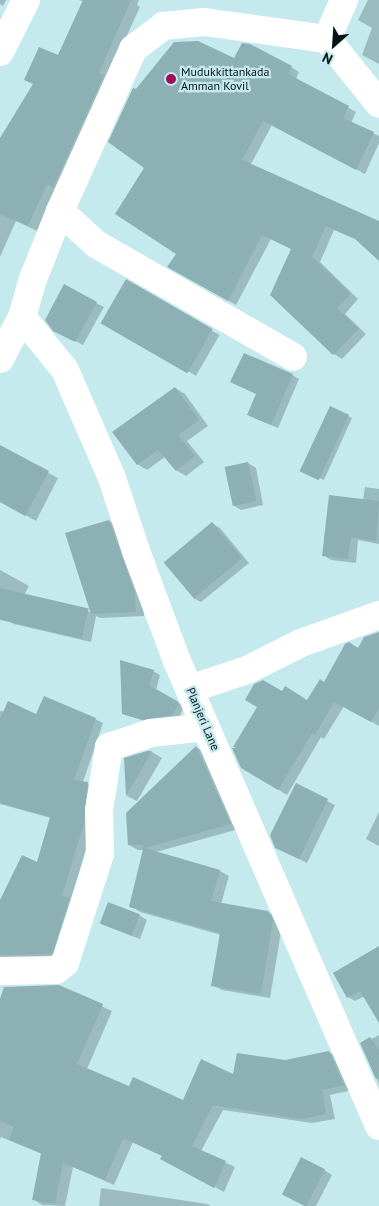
<!DOCTYPE html>
<style>
body{margin:0}
#map{position:relative;width:379px;height:1206px;overflow:hidden;background:#c4eaee;font-family:"PT Sans",sans-serif}
div>[style]{position:absolute}
.shadow>*{inset:0;background:#0003;transform-origin:0 0}
.building>*{inset:0;background:#8cb0b4;transform-origin:0 0}
.minor>*{height:28px;margin:-14px;padding:0 14px;transform-origin:14px;border-radius:14px;background:#fff}
.dots>*{width:14px;height:14px;translate:-50% -50%;box-sizing:border-box;border:2px solid #c4eaee;border-radius:50%}
span{translate:-50% -50%;white-space:nowrap;text-align:center;line-height:1.15;-webkit-text-stroke:4.5px #c4eaee;paint-order:stroke}
.poi-label{font-size:12px;color:#061415}
.left{translate:0 -50%;text-align:left}
.street-label{font-size:12px;color:#061415}
.north{position:absolute;left:309px;top:20px;width:50px;height:50px;-webkit-text-stroke:4px #c4eaee;paint-order:stroke;rotate:206deg;font-size:14px;font-weight:700;line-height:20px;text-align:center;color:#061415}
.north::after{content:'';display:block;margin:auto;width:18px;height:22px;background:#061415;clip-path:polygon(50% 0,100% 100%,50% 72%,0 100%)}
</style>
<div id="map">
<div class="shadow">
<i style="clip-path:polygon(0 0,6px 0,3px 6px,0 4px)"></i>
<i style="clip-path:polygon(79px 0,139px 0,137px 5px,140px 7px,37px 231px,16px 221px,0 257px,0 140px,59px 57px,84px 2px)"></i>
<i style="clip-path:polygon(368px 0,379px 0,379px 64px,362px 55px,372px 28px,358px 20px)"></i>
<i style="clip-path:polygon(234px 60px,291px 67px,299px 72px,296px 79px,356px 112px,351px 123px,379px 136px,379px 143px,365px 174px,272px 125px,251px 164px,379px 222px,379px 260px,357px 240px,334px 230px,320px 262px,358px 299px,345px 314px,366px 334px,342px 359px,334px 354px,272px 294px,292px 249px,271px 239px,236px 305px,168px 266px,178px 253px,146px 168px,136px 91px)"></i>
<i style="left:126px;top:281px;width:108px;height:47px;rotate:30deg"></i>
<i style="clip-path:polygon(96px 303px,104px 307px,83px 345px,54px 330px)"></i>
<i style="clip-path:polygon(292px 375px,299px 379px,278px 428px,255px 418px)"></i>
<i style="clip-path:polygon(175px 388px,185px 394px,208px 426px,187px 441px,204px 462px,186px 476px,176px 470px,165px 457px,147px 470px,137px 464px)"></i>
<i style="clip-path:polygon(348px 416px,352px 418px,324px 480px,308px 473px)"></i>
<i style="clip-path:polygon(0 447px,58px 478px,36px 521px,0 501px)"></i>
<i style="clip-path:polygon(248px 463px,256px 468px,263px 505px,241px 510px,233px 505px)"></i>
<i style="clip-path:polygon(365px 487px,379px 489px,379px 544px,358px 540px,356px 563px,331px 560px,323px 555px,363px 500px)"></i>
<i style="clip-path:polygon(109px 521px,117px 526px,143px 598px,144px 616px,100px 618px,96px 616px,91px 642px,14px 624px,0 617px,0 570px,29px 586px,24px 595px,91px 612px)"></i>
<i style="clip-path:polygon(213px 524px,220px 528px,249px 563px,201px 602px,193px 598px)"></i>
<i style="clip-path:polygon(379px 632px,379px 726px,344px 706px,324px 739px,321px 737px,287px 795px,242px 767px,240px 750px,235px 747px,283px 693px,308px 701px)"></i>
<i style="clip-path:polygon(153px 671px,160px 675px,156px 690px,184px 706px,179px 718px,150px 723px,124px 713px)"></i>
<i style="clip-path:polygon(0 711px,95px 719px,103px 723px,83px 782px,96px 788px,92px 828px,71px 900px,77px 904px,59px 959px,7px 960px,0 957px,0 922px,37px 863px,51px 818px,0 804px)"></i>
<i style="clip-path:polygon(196px 747px,206px 753px,239px 829px,156px 852px,220px 871px,229px 876px,221px 904px,268px 912px,278px 918px,282px 926px,270px 998px,222px 990px,212px 985px,221px 935px,140px 912px,131px 906px,144px 850px,138px 850px,129px 845px)"></i>
<i style="clip-path:polygon(152px 752px,162px 758px,137px 801px,127px 796px,125px 759px)"></i>
<i style="clip-path:polygon(296px 785px,335px 805px,307px 863px,285px 852px)"></i>
<i style="clip-path:polygon(379px 812px,379px 846px,366px 839px)"></i>
<i style="clip-path:polygon(139px 915px,147px 920px,140px 939px,101px 924px)"></i>
<i style="clip-path:polygon(379px 948px,379px 1020px,365px 996px,355px 1001px,348px 997px)"></i>
<i style="clip-path:polygon(59px 986px,112px 1011px,87px 1069px,130px 1087px,184px 1102px,234px 1076px,285px 1061px,329px 1052px,339px 1058px,353px 1090px,330px 1095px,335px 1119px,312px 1123px,223px 1110px,201px 1151px,235px 1167px,224px 1192px,171px 1164px,163px 1156px,133px 1142px,114px 1185px,73px 1167px,65px 1206px,42px 1205px,33px 1199px,42px 1154px,1px 1137px,0 1139px,0 1003px)"></i>
<i style="clip-path:polygon(379px 1035px,379px 1084px,362px 1044px)"></i>
<i style="clip-path:polygon(324px 1170px,332px 1175px,316px 1206px,307px 1206px,292px 1198px)"></i>
<i style="clip-path:polygon(101px 1188px,207px 1204px,211px 1206px,99px 1206px)"></i>
</div>
<div class="building">
<i style="clip-path:polygon(83px 0,131px 0,99px 73px,104px 75px,53px 188px,47px 184px,28px 226px,0 214px,0 138px,33px 84px,24px 80px,39px 47px,58px 55px)"></i>
<i style="clip-path:polygon(198px 41px,234px 58px,242px 43px,250px 44px,292px 66px,288px 74px,349px 106px,343px 118px,374px 132px,356px 170px,263px 121px,242px 160px,379px 221px,379px 261px,354px 238px,326px 226px,312px 257px,351px 294px,337px 308px,359px 329px,333px 355px,270px 295px,291px 249px,262px 235px,228px 301px,167px 267px,176px 254px,115px 214px,144px 168px,108px 142px,133px 88px,136px 89px,174px 42px)"></i>
<i style="left:126px;top:279px;width:100px;height:51px;rotate:30deg"></i>
<i style="clip-path:polygon(64px 284px,97px 302px,75px 342px,53px 331px,45px 320px)"></i>
<i style="clip-path:polygon(244px 353px,293px 374px,271px 425px,247px 415px,256px 394px,230px 382px)"></i>
<i style="clip-path:polygon(175px 387px,199px 420px,178px 435px,195px 456px,176px 471px,158px 450px,137px 465px,112px 432px)"></i>
<i style="left:330px;top:406px;width:21px;height:72px;rotate:25deg"></i>
<i style="clip-path:polygon(0 445px,49px 471px,25px 516px,0 502px)"></i>
<i style="left:248px;top:462px;width:40px;height:24px;rotate:78deg"></i>
<i style="clip-path:polygon(329px 495px,379px 501px,376px 541px,351px 537px,348px 559px,322px 556px)"></i>
<i style="clip-path:polygon(109px 520px,135px 593px,136px 612px,91px 614px,65px 533px)"></i>
<i style="left:212px;top:522px;width:47px;height:63px;rotate:50deg"></i>
<i style="left:0;top:588px;width:91px;height:31px;rotate:13deg"></i>
<i style="clip-path:polygon(379px 632px,379px 707px,371px 722px,334px 702px,315px 735px,312px 733px,278px 790px,241px 768px,232px 748px,238px 748px,233px 747px,257px 707px,245px 700px,254px 684px,263px 680px,282px 691px,285px 686px,307px 700px,320px 679px,324px 682px,345px 644px,349px 642px,358px 648px,364px 637px)"></i>
<i style="clip-path:polygon(120px 660px,154px 670px,149px 685px,177px 701px,179px 704px,172px 715px,142px 720px,122px 714px)"></i>
<i style="clip-path:polygon(44px 696px,96px 718px,74px 780px,88px 782px,84px 823px,62px 896px,70px 898px,52px 954px,0 955px,0 900px,22px 855px,37px 862px,50px 817px,0 803px,0 719px,8px 701px,36px 714px)"></i>
<i style="clip-path:polygon(196px 746px,231px 824px,145px 848px,220px 870px,211px 901px,268px 911px,273px 920px,261px 994px,211px 986px,220px 933px,129px 907px,144px 845px,128px 845px,126px 813px)"></i>
<i style="clip-path:polygon(147px 751px,152px 751px,126px 796px,124px 758px)"></i>
<i style="clip-path:polygon(296px 783px,328px 799px,299px 859px,275px 848px,270px 835px)"></i>
<i style="left:108px;top:902px;width:34px;height:23px;rotate:21deg"></i>
<i style="clip-path:polygon(379px 946px,379px 1023px,360px 991px,347px 998px,333px 973px)"></i>
<i style="clip-path:polygon(59px 985px,103px 1004px,77px 1064px,129px 1086px,133px 1077px,183px 1100px,201px 1059px,233px 1074px,237px 1053px,285px 1060px,329px 1051px,344px 1085px,322px 1090px,326px 1114px,301px 1119px,213px 1105px,192px 1146px,226px 1161px,214px 1188px,160px 1159px,162px 1156px,123px 1138px,105px 1180px,63px 1163px,55px 1204px,32px 1200px,41px 1153px,9px 1140px,14px 1127px,0 1121px,0 999px,4px 987px)"></i>
<i style="clip-path:polygon(370px 1037px,379px 1050px,379px 1078px,376px 1079px,360px 1043px)"></i>
<i style="left:301px;top:1157px;width:27px;height:42px;rotate:27deg"></i>
</div>
<div class="minor">
<i style="left:327px;top:39px;width:83px;rotate:51.3deg"></i>
<i style="left:0;top:52px;width:58px;rotate:-63.4deg"></i>
<i style="left:60px;top:211px;width:49px;rotate:42.5deg"></i>
<i style="left:96px;top:244px;width:227px;rotate:29.8deg"></i>
<i style="left:22px;top:317px;width:68px;rotate:50.9deg"></i>
<i style="left:65px;top:370px;width:118px;rotate:66.5deg"></i>
<i style="left:112px;top:478px;width:77px;rotate:71.8deg"></i>
<i style="left:136px;top:551px;width:117px;rotate:69.6deg"></i>
<i style="left:177px;top:661px;width:507px;rotate:66.52deg"></i>
<i style="left:0;top:359px;width:47px;rotate:-62.4deg"></i>
<i style="left:22px;top:317px;width:40px;rotate:-74deg"></i>
<i style="left:33px;top:279px;width:73px;rotate:-68.3deg"></i>
<i style="left:60px;top:211px;width:178px;rotate:-65.7deg"></i>
<i style="left:133px;top:49px;width:38px;rotate:-37deg"></i>
<i style="left:163px;top:26px;width:41px;rotate:-5.6deg"></i>
<i style="left:204px;top:22px;width:124px;rotate:7.9deg"></i>
<i style="left:327px;top:39px;width:43px;rotate:-66.4deg"></i>
<i style="left:190px;top:689px;width:60px;rotate:-18.4deg"></i>
<i style="left:247px;top:670px;width:60px;rotate:-26.6deg"></i>
<i style="left:301px;top:643px;width:83px;rotate:-19.7deg"></i>
<i style="left:0;top:971px;width:56px;rotate:-1deg"></i>
<i style="left:56px;top:970px;width:11px;rotate:-38deg"></i>
<i style="left:65px;top:963px;width:114px;rotate:-72.2deg"></i>
<i style="left:100px;top:854px;width:44px;rotate:-91.3deg"></i>
<i style="left:99px;top:810px;width:64px;rotate:-81deg"></i>
<i style="left:109px;top:747px;width:44px;rotate:-18.4deg"></i>
<i style="left:151px;top:733px;width:55px;rotate:-6.2deg"></i>
</div>
<div class="dots">
<i style="left:171px;top:79px;background:#9b0d5c"></i>
</div>
<div class="poi-label">
<span class="left" style="left:181px;top:79px">Mudukkittankada<br>Amman Kovil</span>
</div>
<div class="street-label">
<span style="left:203px;top:719px;rotate:67deg">Planjeri Lane</span>
</div>
<div class="north">N</div>
</div>
